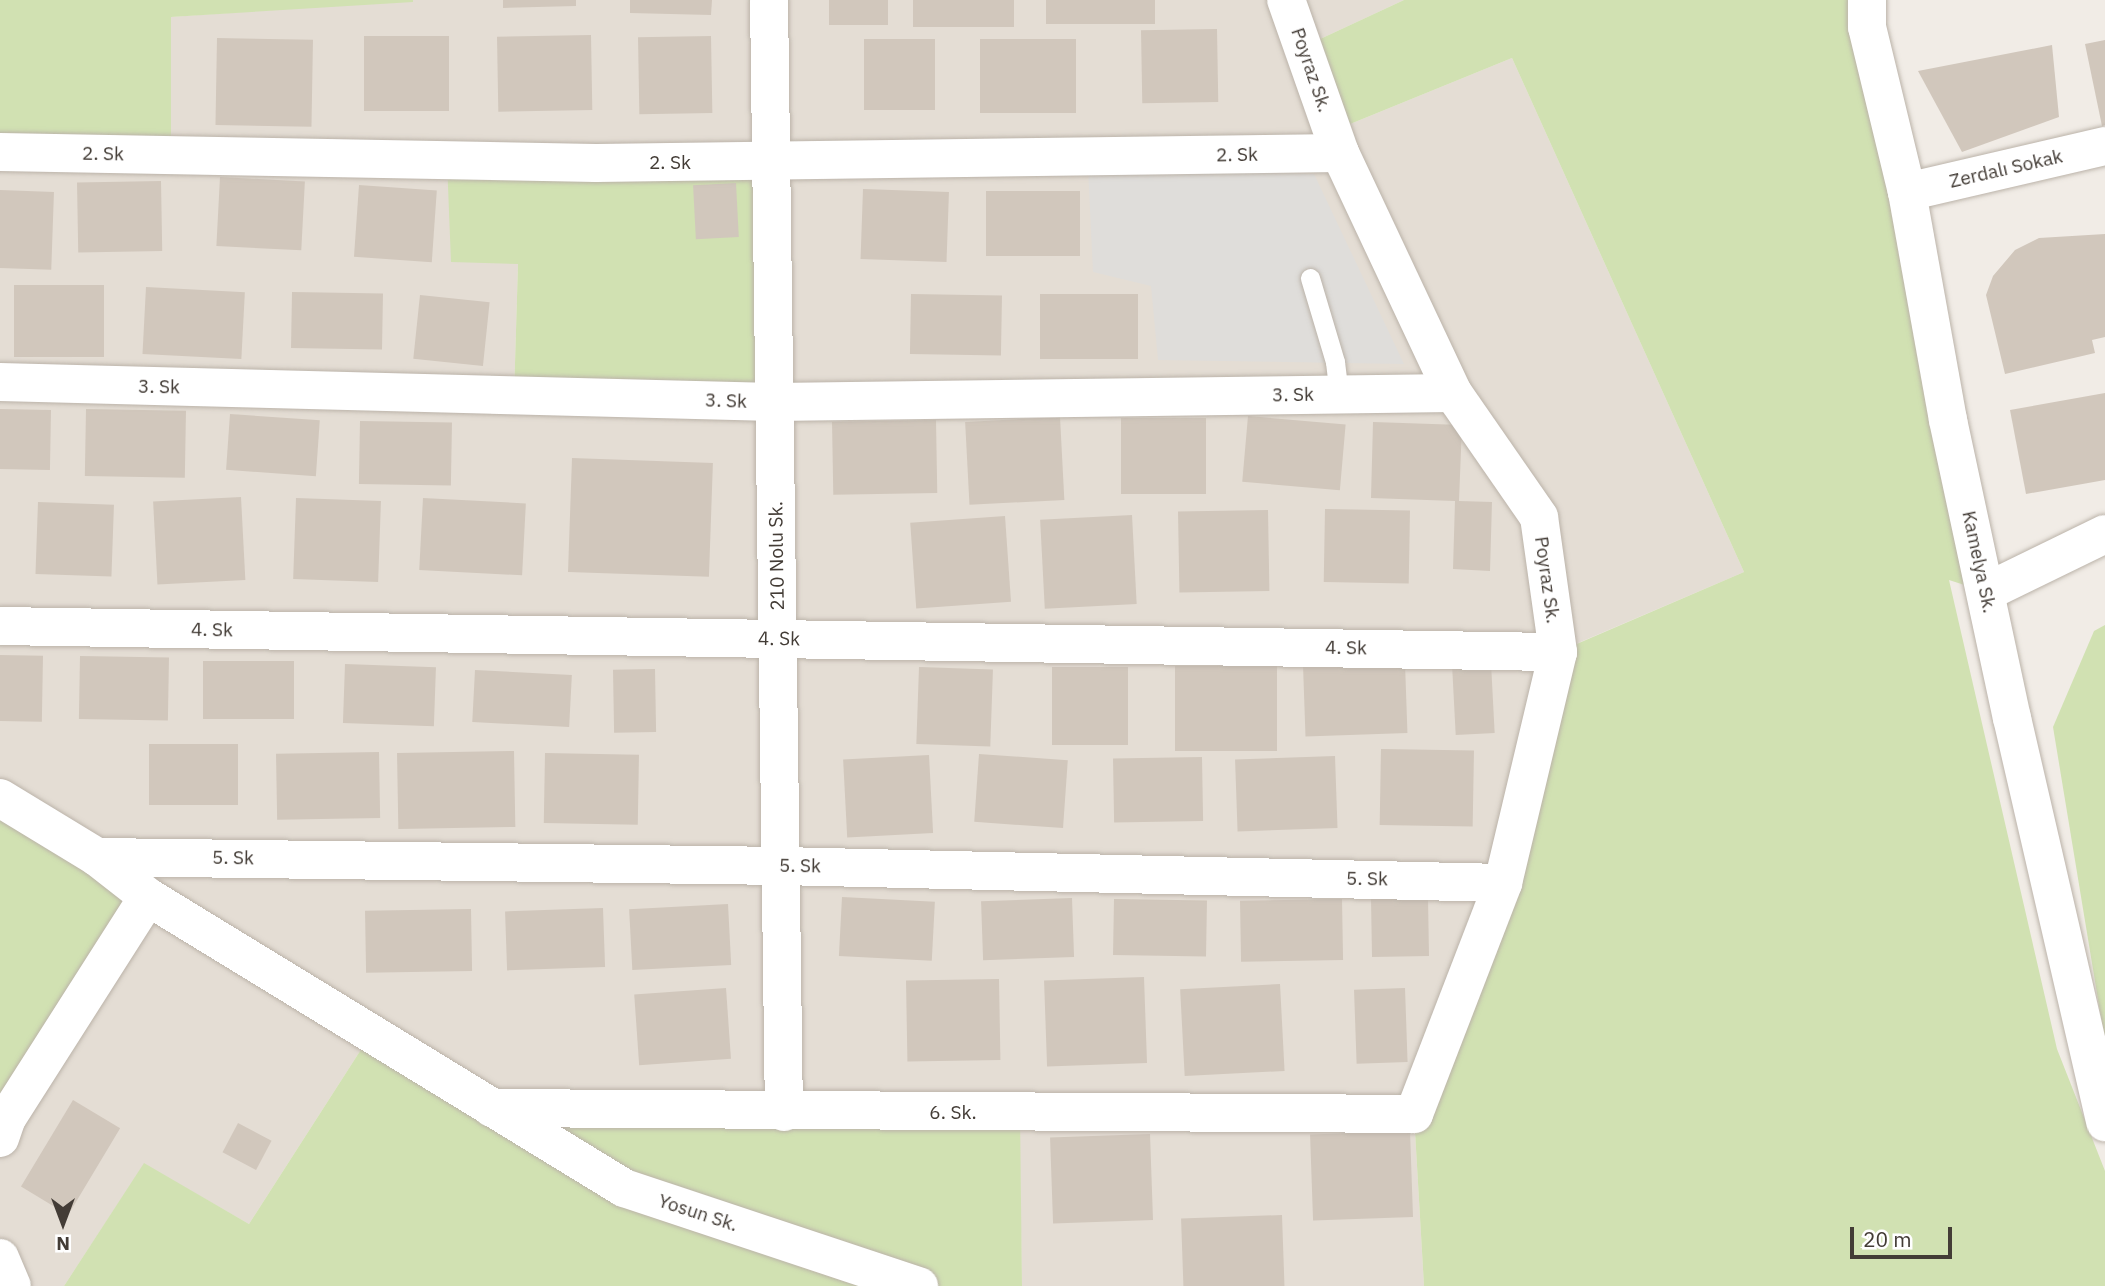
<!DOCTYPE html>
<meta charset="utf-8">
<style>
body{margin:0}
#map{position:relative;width:2105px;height:1286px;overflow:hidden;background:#f1ece6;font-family:"IBM Plex Sans",sans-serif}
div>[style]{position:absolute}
.residential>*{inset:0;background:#e4ddd4}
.green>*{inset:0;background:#d1e1b2}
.parking>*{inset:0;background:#dfddda}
.building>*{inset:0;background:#d1c7bc;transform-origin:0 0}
.roads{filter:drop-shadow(0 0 2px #bbb3a9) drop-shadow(0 0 2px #bbb3a9)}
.service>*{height:19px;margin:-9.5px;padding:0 9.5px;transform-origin:9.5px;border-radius:9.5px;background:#fff}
.minor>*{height:38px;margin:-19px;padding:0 19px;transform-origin:19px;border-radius:19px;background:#fff}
span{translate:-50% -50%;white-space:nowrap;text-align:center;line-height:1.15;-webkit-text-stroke:5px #fff;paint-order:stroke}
.street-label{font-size:19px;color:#433c36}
.north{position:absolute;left:28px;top:1188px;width:70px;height:70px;-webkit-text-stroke:5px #fff;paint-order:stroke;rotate:180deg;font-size:19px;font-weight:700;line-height:28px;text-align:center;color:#433c36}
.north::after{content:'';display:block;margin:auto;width:24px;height:32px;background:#433c36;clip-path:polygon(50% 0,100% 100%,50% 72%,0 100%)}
.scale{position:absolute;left:1850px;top:1227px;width:102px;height:32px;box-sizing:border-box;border:4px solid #433c36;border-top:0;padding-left:9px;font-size:21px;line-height:24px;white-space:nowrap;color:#433c36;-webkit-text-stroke:5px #fff;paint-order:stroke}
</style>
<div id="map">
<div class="residential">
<i style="clip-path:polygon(evenodd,413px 0,1404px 0,1303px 47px,1333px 131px,1512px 58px,1744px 572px,1557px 652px,1414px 1114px,1424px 1286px,1022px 1286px,1019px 1113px,492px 1108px,371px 1034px,249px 1224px,144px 1164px,64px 1286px,0 1286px,0 152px,171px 17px,413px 0,518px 264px,774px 402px,514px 396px,518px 264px)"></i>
</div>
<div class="green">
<i style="clip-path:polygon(0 0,413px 0,413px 2px,171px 17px,171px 156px,0 152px)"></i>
<i style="clip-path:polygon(1404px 0,1867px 0,1986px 592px,1949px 580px,2057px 1049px,2105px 1171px,2105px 1286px,1424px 1286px,1414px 1114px,1558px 652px,1744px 572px,1512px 58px,1333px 131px,1303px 47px)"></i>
<i style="clip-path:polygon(447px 161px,771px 162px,774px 402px,514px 396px,518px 264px,451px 262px)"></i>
<i style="clip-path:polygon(2105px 625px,2105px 1042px,2053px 727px,2094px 631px)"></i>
<i style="clip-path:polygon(0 798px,148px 897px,0 1120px)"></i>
<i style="clip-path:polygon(371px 1034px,492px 1108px,1020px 1113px,1022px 1286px,64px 1286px,144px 1163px,249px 1224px)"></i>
</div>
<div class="parking">
<i style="clip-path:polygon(1088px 168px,1314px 174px,1404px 364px,1158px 360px,1151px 286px,1093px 272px)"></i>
</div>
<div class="building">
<i style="clip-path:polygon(503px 0,576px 0,576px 6px,503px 8px)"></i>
<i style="clip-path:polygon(630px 0,712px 0,711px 15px,630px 13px)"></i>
<i style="left:829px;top:0;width:59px;height:25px"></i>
<i style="left:913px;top:0;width:101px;height:27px"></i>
<i style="left:1046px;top:0;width:109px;height:24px"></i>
<i style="left:1217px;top:29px;width:73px;height:76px;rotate:89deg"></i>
<i style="left:591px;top:35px;width:75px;height:94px;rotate:89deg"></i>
<i style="left:364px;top:36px;width:85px;height:75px"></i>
<i style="left:711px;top:36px;width:77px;height:73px;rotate:89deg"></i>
<i style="left:217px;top:38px;width:96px;height:87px;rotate:1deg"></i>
<i style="left:864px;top:39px;width:71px;height:71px"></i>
<i style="left:980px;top:39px;width:96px;height:74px"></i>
<i style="clip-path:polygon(2105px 40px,2105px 125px,2102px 126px,2085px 44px)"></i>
<i style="clip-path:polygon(2052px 45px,2059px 117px,1962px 152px,1918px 71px)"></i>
<i style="left:220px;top:177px;width:85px;height:69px;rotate:3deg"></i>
<i style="left:161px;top:181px;width:70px;height:84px;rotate:89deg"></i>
<i style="left:736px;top:183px;width:54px;height:43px;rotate:87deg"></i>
<i style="left:359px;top:185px;width:78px;height:72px;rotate:4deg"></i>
<i style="left:863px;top:189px;width:86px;height:70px;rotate:2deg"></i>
<i style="left:0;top:190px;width:54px;height:78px;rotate:2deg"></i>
<i style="left:986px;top:191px;width:94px;height:65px"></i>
<i style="clip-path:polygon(2105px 234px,2105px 337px,2092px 340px,2095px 353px,2005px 374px,1986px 295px,1993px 276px,2015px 250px,2039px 238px)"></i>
<i style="left:14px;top:285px;width:90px;height:72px"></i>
<i style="left:146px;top:287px;width:99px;height:67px;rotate:3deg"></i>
<i style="left:292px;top:292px;width:91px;height:56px;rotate:1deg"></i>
<i style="left:911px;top:294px;width:91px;height:60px;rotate:1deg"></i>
<i style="left:1040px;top:294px;width:98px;height:65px"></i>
<i style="left:420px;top:295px;width:70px;height:64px;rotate:6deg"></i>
<i style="clip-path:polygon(2105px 393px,2105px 480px,2026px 494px,2010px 410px)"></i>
<i style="left:0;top:409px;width:51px;height:60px;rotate:1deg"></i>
<i style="left:86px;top:409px;width:100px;height:67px;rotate:1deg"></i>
<i style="left:230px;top:414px;width:90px;height:56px;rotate:4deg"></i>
<i style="left:1248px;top:416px;width:98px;height:66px;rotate:5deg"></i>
<i style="left:1060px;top:417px;width:83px;height:95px;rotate:87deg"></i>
<i style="left:1121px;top:418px;width:85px;height:76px"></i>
<i style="left:936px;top:420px;width:73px;height:104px;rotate:89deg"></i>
<i style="left:360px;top:421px;width:92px;height:63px;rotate:1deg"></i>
<i style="clip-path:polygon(1373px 422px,1462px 425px,1459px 501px,1492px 502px,1490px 571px,1453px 569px,1455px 501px,1371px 498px)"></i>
<i style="left:572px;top:458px;width:141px;height:114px;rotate:2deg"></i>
<i style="left:241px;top:497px;width:83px;height:88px;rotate:87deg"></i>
<i style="left:296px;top:498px;width:85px;height:81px;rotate:2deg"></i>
<i style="left:423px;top:498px;width:103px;height:72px;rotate:3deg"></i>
<i style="left:38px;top:502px;width:76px;height:72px;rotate:2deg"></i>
<i style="left:1325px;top:509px;width:85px;height:73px;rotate:1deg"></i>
<i style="left:1268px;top:510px;width:81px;height:90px;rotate:89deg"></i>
<i style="left:1132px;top:515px;width:89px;height:92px;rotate:87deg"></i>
<i style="left:1005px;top:516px;width:86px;height:95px;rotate:86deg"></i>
<i style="left:0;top:655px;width:43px;height:66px;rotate:1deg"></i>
<i style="left:80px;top:656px;width:89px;height:63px;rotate:1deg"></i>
<i style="left:294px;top:661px;width:58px;height:91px;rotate:90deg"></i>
<i style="left:1405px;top:663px;width:70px;height:102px;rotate:88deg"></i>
<i style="left:1491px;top:663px;width:70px;height:39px;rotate:87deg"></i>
<i style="left:345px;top:664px;width:91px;height:59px;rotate:2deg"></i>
<i style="left:1175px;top:666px;width:102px;height:85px"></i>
<i style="left:919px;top:667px;width:74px;height:77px;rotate:2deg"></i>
<i style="left:1052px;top:667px;width:76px;height:78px"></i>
<i style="left:655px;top:669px;width:63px;height:42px;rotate:89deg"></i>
<i style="left:475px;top:670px;width:97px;height:52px;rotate:3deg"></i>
<i style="left:149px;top:744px;width:89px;height:61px"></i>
<i style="left:1381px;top:749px;width:93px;height:76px;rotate:1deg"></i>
<i style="left:514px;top:751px;width:76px;height:117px;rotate:89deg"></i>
<i style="left:379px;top:752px;width:66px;height:103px;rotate:89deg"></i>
<i style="left:545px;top:753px;width:94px;height:70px;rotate:1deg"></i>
<i style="left:979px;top:754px;width:89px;height:68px;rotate:4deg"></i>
<i style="left:929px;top:755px;width:78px;height:86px;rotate:87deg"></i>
<i style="left:1335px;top:756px;width:72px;height:100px;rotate:88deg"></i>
<i style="left:1202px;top:757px;width:64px;height:89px;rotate:89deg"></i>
<i style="left:842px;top:897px;width:93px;height:59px;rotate:3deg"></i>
<i style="left:1072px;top:898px;width:59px;height:91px;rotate:88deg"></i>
<i style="left:1428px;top:898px;width:58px;height:57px;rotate:89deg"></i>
<i style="left:1114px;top:899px;width:93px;height:56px;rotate:1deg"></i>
<i style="left:1342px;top:899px;width:61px;height:102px;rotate:89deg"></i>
<i style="left:728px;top:904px;width:61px;height:99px;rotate:87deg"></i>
<i style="left:603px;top:908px;width:59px;height:98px;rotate:88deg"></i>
<i style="left:471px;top:909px;width:62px;height:106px;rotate:89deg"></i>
<i style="left:1144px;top:977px;width:86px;height:100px;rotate:88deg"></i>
<i style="left:999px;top:979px;width:81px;height:93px;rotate:89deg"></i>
<i style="left:1280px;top:984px;width:87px;height:100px;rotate:87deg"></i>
<i style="left:726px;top:988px;width:71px;height:92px;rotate:86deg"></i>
<i style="left:1405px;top:988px;width:74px;height:51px;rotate:88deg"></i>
<i style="left:73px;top:1100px;width:55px;height:101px;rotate:31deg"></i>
<i style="left:238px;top:1123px;width:38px;height:33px;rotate:28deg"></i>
<i style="left:1410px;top:1131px;width:86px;height:100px;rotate:88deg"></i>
<i style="left:1150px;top:1134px;width:86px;height:100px;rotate:88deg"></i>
<i style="left:1282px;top:1215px;width:71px;height:101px;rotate:88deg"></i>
</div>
<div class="roads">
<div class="service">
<i style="left:1310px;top:278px;width:88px;rotate:73.4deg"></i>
<i style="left:1335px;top:362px;width:32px;rotate:83deg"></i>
</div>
<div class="minor">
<i style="left:769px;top:0;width:1112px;rotate:89.23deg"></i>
<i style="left:1867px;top:0;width:27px;rotate:90deg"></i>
<i style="left:1867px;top:27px;width:170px;rotate:76.4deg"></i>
<i style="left:1907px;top:192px;width:232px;rotate:79.8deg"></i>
<i style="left:1948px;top:420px;width:305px;rotate:77.9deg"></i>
<i style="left:2012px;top:718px;width:415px;rotate:77deg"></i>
<i style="left:0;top:152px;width:596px;rotate:1.06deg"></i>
<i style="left:596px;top:163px;width:744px;rotate:-0.77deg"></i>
<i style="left:1907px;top:192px;width:203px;rotate:-13.1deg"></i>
<i style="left:0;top:382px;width:774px;rotate:1.48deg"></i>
<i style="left:774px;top:402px;width:679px;rotate:-0.76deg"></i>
<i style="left:1986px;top:592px;width:132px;rotate:-26deg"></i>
<i style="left:0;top:626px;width:1558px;rotate:0.96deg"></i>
<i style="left:0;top:798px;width:114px;rotate:31.3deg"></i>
<i style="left:97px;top:857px;width:65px;rotate:38.1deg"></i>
<i style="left:148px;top:897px;width:558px;rotate:31.44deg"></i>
<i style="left:624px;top:1188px;width:311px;rotate:18.4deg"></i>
<i style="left:97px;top:857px;width:684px;rotate:0.75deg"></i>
<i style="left:781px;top:866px;width:722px;rotate:1.35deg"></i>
<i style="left:492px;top:1108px;width:922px;rotate:0.37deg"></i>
<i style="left:1414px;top:1114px;width:248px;rotate:-68.9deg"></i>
<i style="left:1503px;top:883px;width:237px;rotate:-76.6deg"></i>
<i style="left:1558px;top:652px;width:136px;rotate:-98deg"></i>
<i style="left:1539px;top:517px;width:151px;rotate:-124.7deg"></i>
<i style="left:1453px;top:393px;width:265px;rotate:-115.2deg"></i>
<i style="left:1340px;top:153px;width:162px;rotate:-109.4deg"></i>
<i style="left:0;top:1138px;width:21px;rotate:-71deg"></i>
<i style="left:7px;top:1118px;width:262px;rotate:-57.5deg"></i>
<i style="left:0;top:1258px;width:30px;rotate:67deg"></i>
</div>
</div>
<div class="street-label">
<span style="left:1311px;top:70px;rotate:71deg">Poyraz Sk.</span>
<span style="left:103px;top:154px;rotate:1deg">2. Sk</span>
<span style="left:1237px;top:155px;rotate:-1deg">2. Sk</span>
<span style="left:670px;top:163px">2. Sk</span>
<span style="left:2006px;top:169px;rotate:-13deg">Zerdalı Sokak</span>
<span style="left:159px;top:387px;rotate:1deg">3. Sk</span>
<span style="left:1293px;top:395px;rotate:-1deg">3. Sk</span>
<span style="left:726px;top:401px;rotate:2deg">3. Sk</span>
<span style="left:777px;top:556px;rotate:-91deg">210 Nolu Sk.</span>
<span style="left:1979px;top:562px;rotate:78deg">Kamelya Sk.</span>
<span style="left:1547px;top:580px;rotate:82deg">Poyraz Sk.</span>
<span style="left:212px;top:630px;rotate:1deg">4. Sk</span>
<span style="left:779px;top:639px;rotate:1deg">4. Sk</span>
<span style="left:1346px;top:648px;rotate:1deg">4. Sk</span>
<span style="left:233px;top:858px;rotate:1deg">5. Sk</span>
<span style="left:800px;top:866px;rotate:1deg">5. Sk</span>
<span style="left:1367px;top:879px;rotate:1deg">5. Sk</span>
<span style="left:953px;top:1113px">6. Sk.</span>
<span style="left:698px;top:1213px;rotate:18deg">Yosun Sk.</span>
</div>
<div class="north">N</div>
<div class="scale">20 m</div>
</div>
